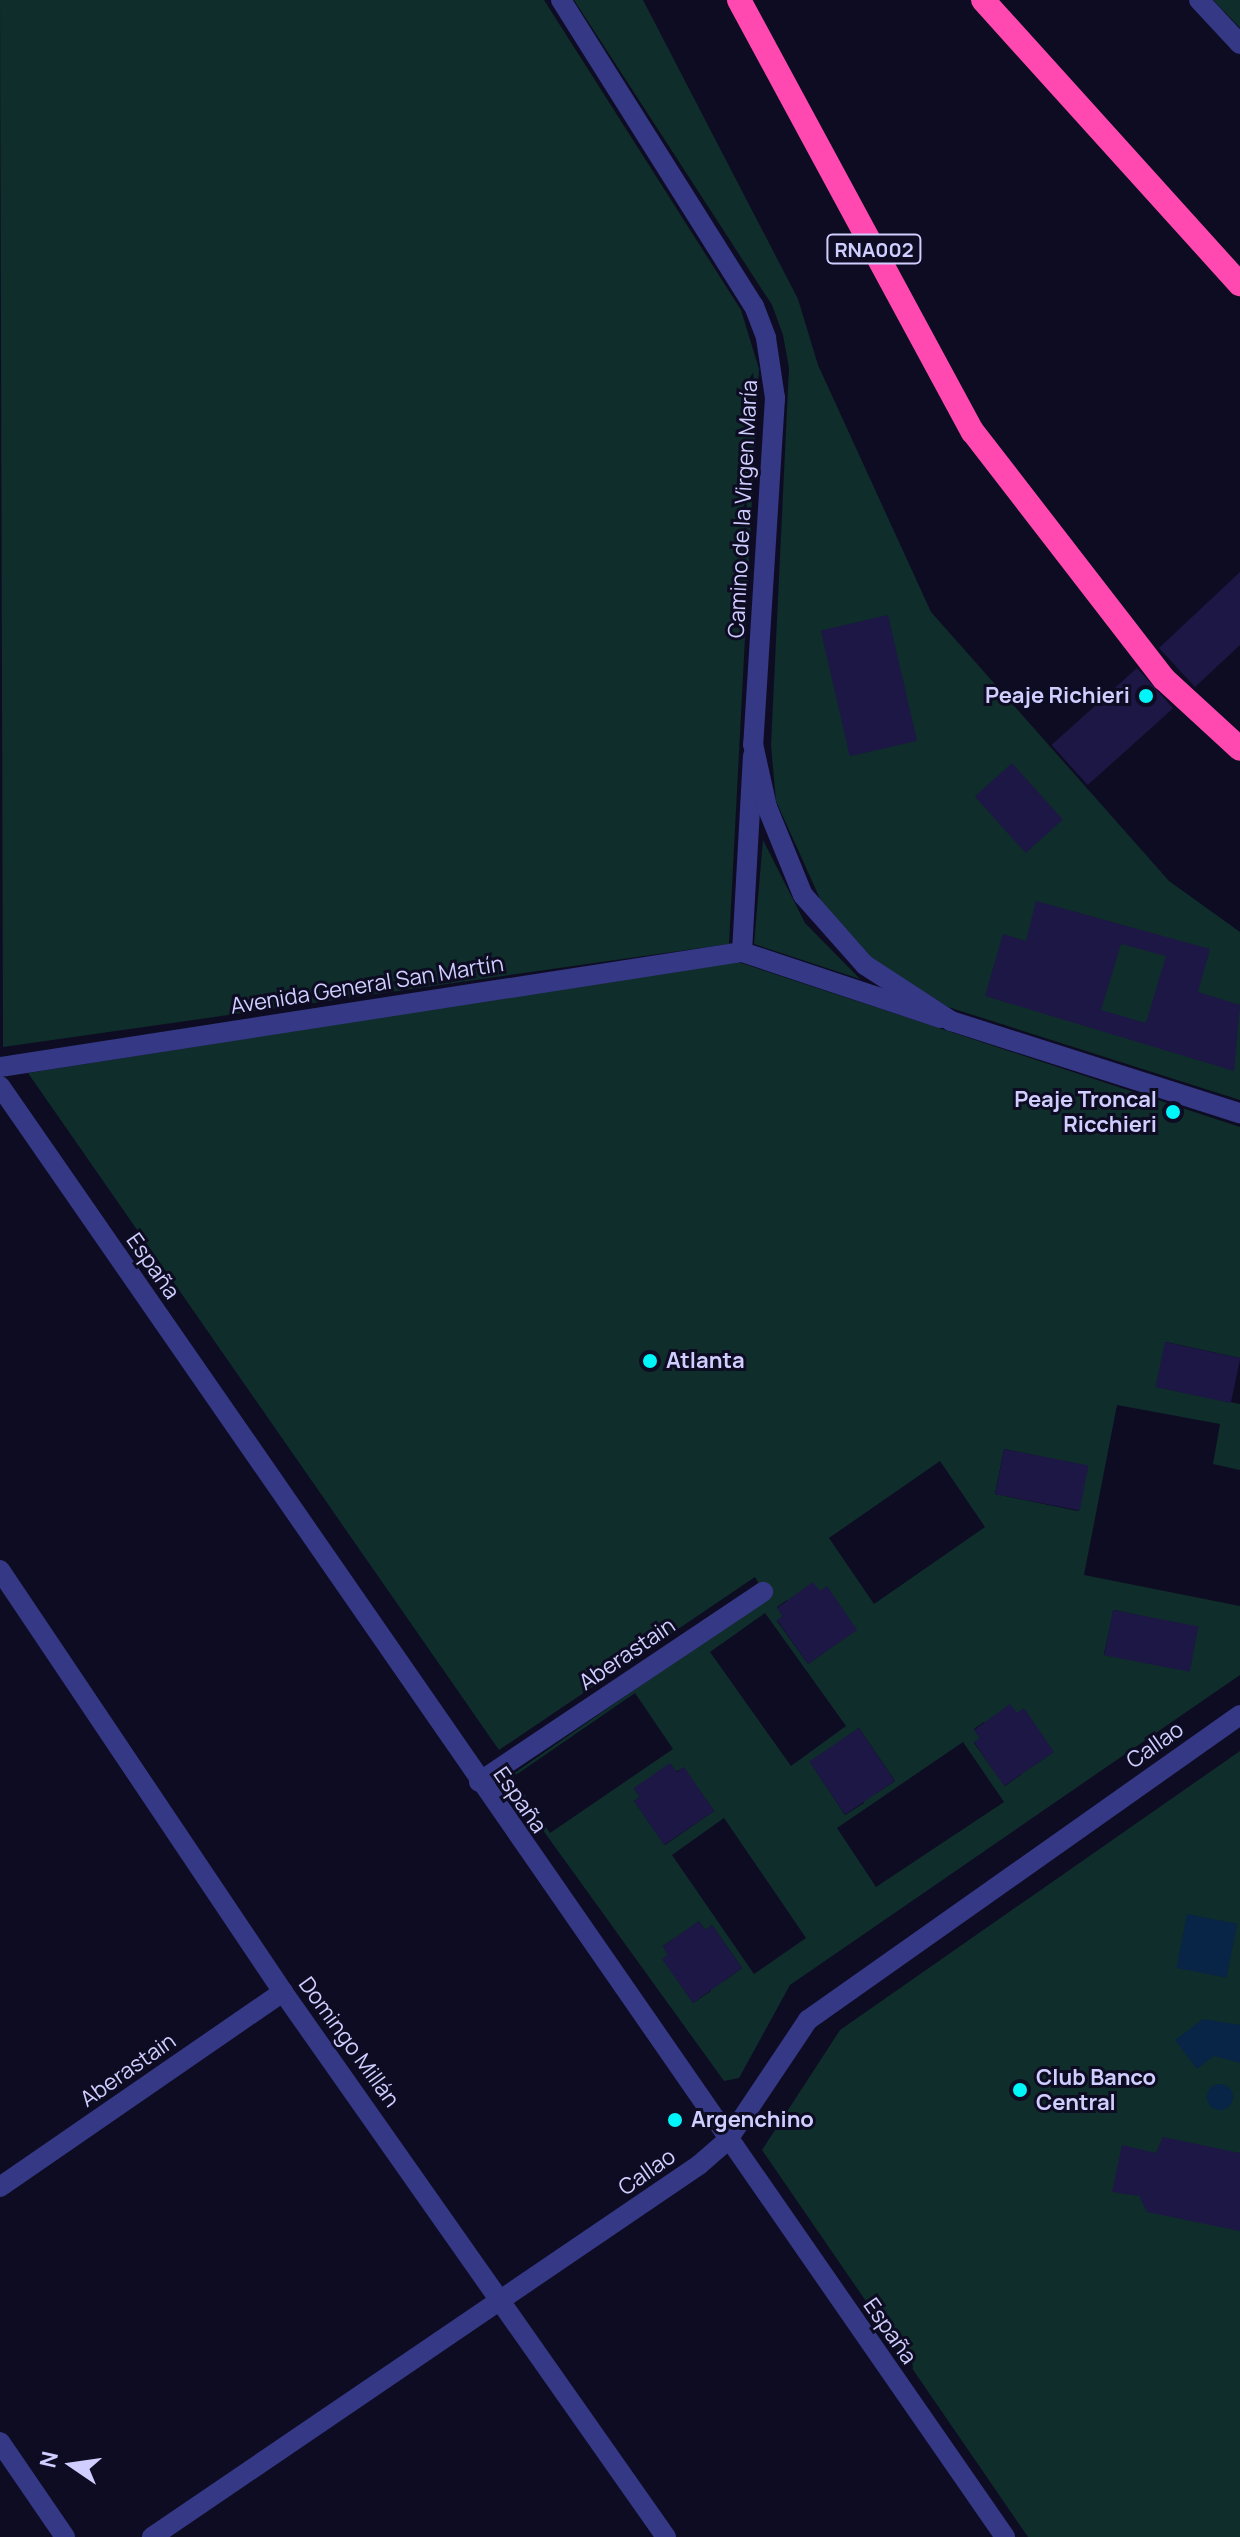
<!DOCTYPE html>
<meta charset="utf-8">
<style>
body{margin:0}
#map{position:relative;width:1240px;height:2537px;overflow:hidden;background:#0e0c23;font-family:Manrope,sans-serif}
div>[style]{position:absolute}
.green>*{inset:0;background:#0f2d2a}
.water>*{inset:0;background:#082446;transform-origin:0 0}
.round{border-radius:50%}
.building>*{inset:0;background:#1c1745;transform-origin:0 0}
.minor>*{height:20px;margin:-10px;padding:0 10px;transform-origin:10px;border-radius:10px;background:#343885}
.tertiary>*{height:20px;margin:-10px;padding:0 10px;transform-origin:10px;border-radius:10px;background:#343885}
.motorway>*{height:24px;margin:-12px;padding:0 12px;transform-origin:12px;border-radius:12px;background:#ff49b0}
.dots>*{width:22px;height:22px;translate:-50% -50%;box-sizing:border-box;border:4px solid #0e0c23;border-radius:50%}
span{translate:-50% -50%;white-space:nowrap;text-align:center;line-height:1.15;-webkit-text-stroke:6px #0e0c23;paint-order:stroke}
.shield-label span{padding:2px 6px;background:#0e0c23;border:2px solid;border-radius:6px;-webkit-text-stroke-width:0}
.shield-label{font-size:20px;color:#cfceff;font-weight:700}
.street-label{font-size:22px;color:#cfceff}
.poi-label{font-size:22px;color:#cfceff;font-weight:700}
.right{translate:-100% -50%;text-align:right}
.left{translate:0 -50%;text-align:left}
.north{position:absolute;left:32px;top:2425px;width:80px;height:80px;-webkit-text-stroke:6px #0e0c23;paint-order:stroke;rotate:283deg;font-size:22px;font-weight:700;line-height:32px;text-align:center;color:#cfceff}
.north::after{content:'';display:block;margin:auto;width:28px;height:36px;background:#cfceff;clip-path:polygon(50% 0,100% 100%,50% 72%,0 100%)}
</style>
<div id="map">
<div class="green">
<i style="clip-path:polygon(0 0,544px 0,741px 310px,759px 369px,729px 944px,3px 1047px)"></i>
<i style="clip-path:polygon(574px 0,643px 0,798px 299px,818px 365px,931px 612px,1169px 881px,1240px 932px,1240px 1100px,948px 1007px,873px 959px,821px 901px,776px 801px,771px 745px,789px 368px,783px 335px,772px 305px)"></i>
<i style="clip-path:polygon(1213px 0,1240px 0,1240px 28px)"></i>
<i style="clip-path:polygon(763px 840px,805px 923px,860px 979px,754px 944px)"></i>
<i style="clip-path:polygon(evenodd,735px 961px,1240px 1127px,1240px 1358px,1166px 1342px,1157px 1387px,1240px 1404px,1240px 1470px,1213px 1464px,1220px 1424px,1117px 1405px,1084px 1575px,1240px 1606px,1240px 1675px,790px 1985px,739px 2078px,724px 2081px,506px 1779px,767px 1598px,755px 1577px,499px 1750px,28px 1073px,735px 961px,1004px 1449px,1087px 1466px,1078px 1511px,995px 1494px,1004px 1449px,735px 961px,940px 1461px,985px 1527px,874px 1604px,829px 1538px,940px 1461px,735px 961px,787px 1600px,825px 1652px,808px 1664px,777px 1621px,783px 1616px,777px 1607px,787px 1600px,735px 961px,1114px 1610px,1198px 1628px,1104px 1654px,1114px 1610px,735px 961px,765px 1613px,846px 1726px,791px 1766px,710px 1652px,765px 1613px,735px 961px,635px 1693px,673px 1749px,550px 1833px,513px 1777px,635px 1693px,735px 961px,984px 1722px,992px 1733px,1053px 1752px,1035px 1765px,1029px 1756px,1016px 1765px,1022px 1774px,1005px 1786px,974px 1743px,980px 1738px,974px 1729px,984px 1722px,735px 961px,859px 1728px,895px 1781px,877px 1793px,858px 1793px,864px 1803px,845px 1815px,810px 1762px,859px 1728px,735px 961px,963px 1742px,1004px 1802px,876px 1887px,837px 1828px,963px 1742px,735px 961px,684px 1768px,714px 1811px,665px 1845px,634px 1801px,640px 1797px,634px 1788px,684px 1768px,735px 961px,724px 1818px,806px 1938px,754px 1974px,672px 1855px,724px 1818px,735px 961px,699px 1921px,705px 1930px,712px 1925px,742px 1968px,724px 1981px,717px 1973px,705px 1981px,711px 1991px,693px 2003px,663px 1959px,668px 1955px,663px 1946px,673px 1939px,681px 1949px,694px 1940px,687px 1930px,699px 1921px)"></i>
<i style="clip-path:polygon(1240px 1751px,1240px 2537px,1028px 2537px,762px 2150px,840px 2030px)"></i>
</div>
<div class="water">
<i style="left:1187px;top:1914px;width:51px;height:55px;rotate:11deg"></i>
<i style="clip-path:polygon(1203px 2019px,1240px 2025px,1240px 2063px,1214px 2056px,1197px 2069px,1175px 2040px)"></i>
<i class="round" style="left:1207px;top:2084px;width:26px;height:26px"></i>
</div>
<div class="building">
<i style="clip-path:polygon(1240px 572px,1240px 645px,1195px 687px,1159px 648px)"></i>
<i style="left:888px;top:615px;width:129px;height:69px;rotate:77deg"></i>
<i style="left:1137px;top:668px;width:54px;height:115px;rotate:48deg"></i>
<i style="left:1012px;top:763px;width:76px;height:50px;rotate:48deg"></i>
<i style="clip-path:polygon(evenodd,1036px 901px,1210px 949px,1198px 992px,1240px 1005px,1234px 1071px,985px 996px,1003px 934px,1026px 941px,1036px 901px,1121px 944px,1166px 956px,1146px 1023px,1101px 1010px,1121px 944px)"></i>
<i style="left:1165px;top:1342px;width:77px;height:46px;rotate:12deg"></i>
<i style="left:1004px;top:1449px;width:86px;height:46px;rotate:11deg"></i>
<i style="clip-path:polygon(813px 1582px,820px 1591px,827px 1586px,857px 1630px,808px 1664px,777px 1620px,783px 1616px,777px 1608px)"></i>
<i style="left:1113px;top:1610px;width:87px;height:46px;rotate:11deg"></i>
<i style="clip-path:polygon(1010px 1704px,1017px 1713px,1024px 1708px,1054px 1752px,1004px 1786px,974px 1742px,980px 1738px,974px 1730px)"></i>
<i style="left:859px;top:1728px;width:64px;height:60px;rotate:56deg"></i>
<i style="clip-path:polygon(670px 1763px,677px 1772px,684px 1767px,714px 1811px,664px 1845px,634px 1801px,640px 1797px,634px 1788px)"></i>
<i style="clip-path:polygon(699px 1921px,705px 1930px,712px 1925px,742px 1968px,693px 2003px,662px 1959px,668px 1955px,663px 1946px)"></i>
<i style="clip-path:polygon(1163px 2137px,1240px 2153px,1240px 2231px,1147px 2212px,1139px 2196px,1112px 2192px,1122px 2145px,1156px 2153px)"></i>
</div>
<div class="minor">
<i style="left:742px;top:952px;width:196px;rotate:-86.8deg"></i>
<i style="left:0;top:1067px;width:751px;rotate:-8.81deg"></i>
<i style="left:742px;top:952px;width:209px;rotate:18.4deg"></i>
<i style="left:0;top:1086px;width:1765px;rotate:55.29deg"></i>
<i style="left:0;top:1570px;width:508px;rotate:56.15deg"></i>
<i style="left:283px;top:1992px;width:666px;rotate:54.9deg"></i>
<i style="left:479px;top:1782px;width:342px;rotate:-33.8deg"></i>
<i style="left:0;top:2187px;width:344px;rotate:-34.6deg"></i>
<i style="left:0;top:2442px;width:115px;rotate:55.6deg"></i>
<i style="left:152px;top:2537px;width:662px;rotate:-34.22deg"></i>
<i style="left:699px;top:2165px;width:37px;rotate:-41deg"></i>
<i style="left:727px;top:2141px;width:146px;rotate:-56.2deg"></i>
<i style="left:808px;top:2020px;width:529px;rotate:-35.22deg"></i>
</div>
<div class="tertiary">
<i style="left:561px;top:0;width:362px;rotate:57.8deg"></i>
<i style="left:754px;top:306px;width:34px;rotate:69deg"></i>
<i style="left:766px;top:338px;width:61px;rotate:81.5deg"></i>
<i style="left:775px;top:398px;width:347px;rotate:93.6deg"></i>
<i style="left:753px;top:744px;width:65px;rotate:77.5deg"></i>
<i style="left:767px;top:807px;width:95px;rotate:67.8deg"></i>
<i style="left:803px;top:895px;width:94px;rotate:48.5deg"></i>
<i style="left:865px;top:965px;width:103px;rotate:33.1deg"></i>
<i style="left:951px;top:1021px;width:303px;rotate:17.7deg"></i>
<i style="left:1199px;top:0;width:60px;rotate:47deg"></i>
</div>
<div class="motorway">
<i style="left:739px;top:0;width:491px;rotate:61.6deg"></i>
<i style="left:973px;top:432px;width:312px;rotate:52.3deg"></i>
<i style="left:1164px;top:679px;width:103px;rotate:42.6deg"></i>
<i style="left:983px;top:0;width:383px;rotate:47.9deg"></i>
</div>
<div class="dots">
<i style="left:1146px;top:696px;background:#00f6f9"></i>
<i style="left:1173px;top:1112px;background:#00f6f9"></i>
<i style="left:650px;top:1361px;background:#00f6f9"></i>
<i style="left:1020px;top:2090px;background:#00f6f9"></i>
<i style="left:675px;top:2120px;background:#00f6f9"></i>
</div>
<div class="shield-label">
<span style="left:874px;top:249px">RNA002</span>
</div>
<div class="street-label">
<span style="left:743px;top:509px;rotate:-87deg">Camino de la Virgen María</span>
<span style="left:367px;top:985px;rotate:-9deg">Avenida General San Martín</span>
<span style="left:153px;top:1266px;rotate:55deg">España</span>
<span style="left:627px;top:1654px;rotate:-34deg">Aberastain</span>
<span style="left:1155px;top:1745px;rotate:-35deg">Callao</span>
<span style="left:520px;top:1800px;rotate:55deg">España</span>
<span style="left:349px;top:2042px;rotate:54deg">Domingo Millán</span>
<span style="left:128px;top:2070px;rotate:-35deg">Aberastain</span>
<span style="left:647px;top:2172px;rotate:-35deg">Callao</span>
<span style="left:890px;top:2331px;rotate:55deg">España</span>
</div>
<div class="poi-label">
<span class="right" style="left:1130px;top:696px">Peaje Richieri</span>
<span class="right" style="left:1157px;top:1112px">Peaje Troncal<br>Ricchieri</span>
<span class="left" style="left:666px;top:1361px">Atlanta</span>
<span class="left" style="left:1036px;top:2090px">Club Banco<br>Central</span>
<span class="left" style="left:691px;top:2120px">Argenchino</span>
</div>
<div class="north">N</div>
</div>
